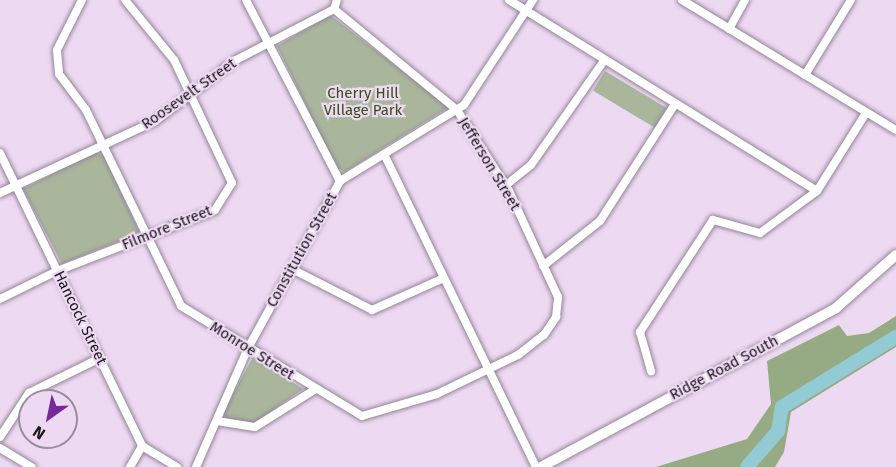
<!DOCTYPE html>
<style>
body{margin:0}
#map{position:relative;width:896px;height:467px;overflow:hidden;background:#eddaf2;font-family:"Fira Sans",sans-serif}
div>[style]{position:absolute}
.green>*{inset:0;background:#a9b69c;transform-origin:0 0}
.forest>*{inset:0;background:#96ab83}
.river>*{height:14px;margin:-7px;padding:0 7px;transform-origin:7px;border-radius:7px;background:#93cbd5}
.roads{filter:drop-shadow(0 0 2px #948399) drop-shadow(0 0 2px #948399)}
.street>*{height:8px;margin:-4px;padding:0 4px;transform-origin:4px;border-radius:4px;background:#fff}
.secondary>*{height:10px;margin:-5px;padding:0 5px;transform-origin:5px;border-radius:5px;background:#fff}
span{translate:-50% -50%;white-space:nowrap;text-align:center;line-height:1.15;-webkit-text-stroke:4.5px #eddaf2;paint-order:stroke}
.park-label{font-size:15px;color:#344e13}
.street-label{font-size:15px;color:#1b151d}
.north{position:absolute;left:18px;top:389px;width:60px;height:60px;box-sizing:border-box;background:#eddaf2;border:2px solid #998b9d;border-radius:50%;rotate:213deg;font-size:16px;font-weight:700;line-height:24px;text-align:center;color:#1b151d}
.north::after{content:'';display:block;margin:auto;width:21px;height:27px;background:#77299b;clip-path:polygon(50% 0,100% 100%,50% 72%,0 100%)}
</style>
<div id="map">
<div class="green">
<i style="clip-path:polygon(330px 15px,449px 107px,345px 172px,336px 167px,277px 46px)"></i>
<i style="left:605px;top:71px;width:72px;height:23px;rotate:31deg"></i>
<i style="clip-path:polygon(96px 152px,104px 155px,140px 233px,62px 264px,23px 189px)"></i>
<i style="clip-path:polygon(253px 357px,303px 389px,252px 425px,226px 420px,223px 412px)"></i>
</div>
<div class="forest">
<i style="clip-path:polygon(896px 316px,896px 347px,791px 412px,784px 452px,775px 467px,656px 467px,747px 439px,771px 404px,767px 361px,839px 325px,847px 336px,869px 333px)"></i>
</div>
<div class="river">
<i style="left:747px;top:467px;width:48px;rotate:-49.3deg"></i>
<i style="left:778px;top:431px;width:24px;rotate:-81deg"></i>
<i style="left:782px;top:407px;width:134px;rotate:-31.6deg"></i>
</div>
<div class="roads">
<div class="street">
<i style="left:82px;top:0;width:56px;rotate:116.6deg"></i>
<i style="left:57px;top:50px;width:24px;rotate:85deg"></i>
<i style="left:59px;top:74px;width:45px;rotate:53.1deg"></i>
<i style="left:86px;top:110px;width:218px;rotate:64.1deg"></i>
<i style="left:181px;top:306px;width:212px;rotate:31.3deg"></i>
<i style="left:362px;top:416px;width:78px;rotate:-16.3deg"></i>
<i style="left:437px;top:394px;width:90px;rotate:-25.7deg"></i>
<i style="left:518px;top:355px;width:33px;rotate:-38deg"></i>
<i style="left:544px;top:335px;width:22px;rotate:-56deg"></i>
<i style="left:556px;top:317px;width:20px;rotate:-84deg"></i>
<i style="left:558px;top:297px;width:117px;rotate:-114.8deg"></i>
<i style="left:509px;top:191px;width:96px;rotate:-122.7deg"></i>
<i style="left:457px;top:110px;width:159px;rotate:-140.6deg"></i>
<i style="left:246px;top:0;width:204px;rotate:62.6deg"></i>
<i style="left:509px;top:0;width:362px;rotate:31.8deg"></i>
<i style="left:817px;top:191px;width:71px;rotate:143.6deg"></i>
<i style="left:760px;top:233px;width:49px;rotate:-164.5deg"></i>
<i style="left:713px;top:220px;width:134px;rotate:123.1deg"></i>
<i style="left:640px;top:332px;width:41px;rotate:74.2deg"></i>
<i style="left:682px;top:0;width:250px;rotate:31.3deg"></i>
<i style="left:729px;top:29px;width:33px;rotate:-61deg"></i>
<i style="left:805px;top:75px;width:88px;rotate:-58.5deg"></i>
<i style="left:0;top:153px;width:326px;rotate:64.1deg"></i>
<i style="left:142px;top:446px;width:41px;rotate:31deg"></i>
<i style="left:384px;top:154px;width:348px;rotate:64.1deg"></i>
<i style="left:505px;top:186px;width:33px;rotate:-39deg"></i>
<i style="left:531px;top:165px;width:126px;rotate:-55deg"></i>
<i style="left:817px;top:191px;width:92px;rotate:-57.9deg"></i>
<i style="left:0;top:193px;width:171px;rotate:-24.9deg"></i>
<i style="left:155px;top:121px;width:101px;rotate:-37deg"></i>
<i style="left:236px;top:60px;width:110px;rotate:-27.5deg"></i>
<i style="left:334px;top:9px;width:9px;rotate:-72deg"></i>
<i style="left:543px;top:266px;width:73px;rotate:-38.3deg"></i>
<i style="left:600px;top:221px;width:139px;rotate:-57.3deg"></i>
<i style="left:292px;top:269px;width:90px;rotate:27.1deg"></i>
<i style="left:372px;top:310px;width:79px;rotate:-24deg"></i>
<i style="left:0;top:299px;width:64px;rotate:-26.2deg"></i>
<i style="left:57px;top:271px;width:169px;rotate:-21.1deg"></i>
<i style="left:215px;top:210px;width:32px;rotate:-58deg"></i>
<i style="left:232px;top:183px;width:136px;rotate:-115.2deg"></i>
<i style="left:174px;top:60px;width:77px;rotate:-129.2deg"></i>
<i style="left:217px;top:421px;width:38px;rotate:9deg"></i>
<i style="left:255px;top:427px;width:70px;rotate:-32.1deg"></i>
<i style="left:0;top:437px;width:53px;rotate:-56.6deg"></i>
<i style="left:29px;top:393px;width:79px;rotate:-26.2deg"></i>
<i style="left:0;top:448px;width:37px;rotate:31deg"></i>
<i style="left:130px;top:467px;width:24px;rotate:-60deg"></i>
<i style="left:196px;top:467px;width:130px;rotate:-66.4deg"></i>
<i style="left:248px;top:348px;width:191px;rotate:-61.1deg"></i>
<i style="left:340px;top:181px;width:145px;rotate:-31.5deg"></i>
<i style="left:464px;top:105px;width:126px;rotate:-56.7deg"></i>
</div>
<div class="secondary">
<i style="left:541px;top:467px;width:335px;rotate:-28.3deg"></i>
<i style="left:836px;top:308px;width:80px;rotate:-41.5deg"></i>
</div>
</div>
<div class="park-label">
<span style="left:363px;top:102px">Cherry Hill<br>Village Park</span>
</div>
<div class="street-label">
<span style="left:189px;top:94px;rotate:-35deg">Roosevelt Street</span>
<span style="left:489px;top:164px;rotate:59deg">Jefferson Street</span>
<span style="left:167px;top:228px;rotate:-22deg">Filmore Street</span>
<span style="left:302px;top:250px;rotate:-61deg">Constitution Street</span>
<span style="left:80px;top:318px;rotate:64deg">Hancock Street</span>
<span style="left:252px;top:351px;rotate:32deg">Monroe Street</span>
<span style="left:724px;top:368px;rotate:-28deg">Ridge Road South</span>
</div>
<div class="north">N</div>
</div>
